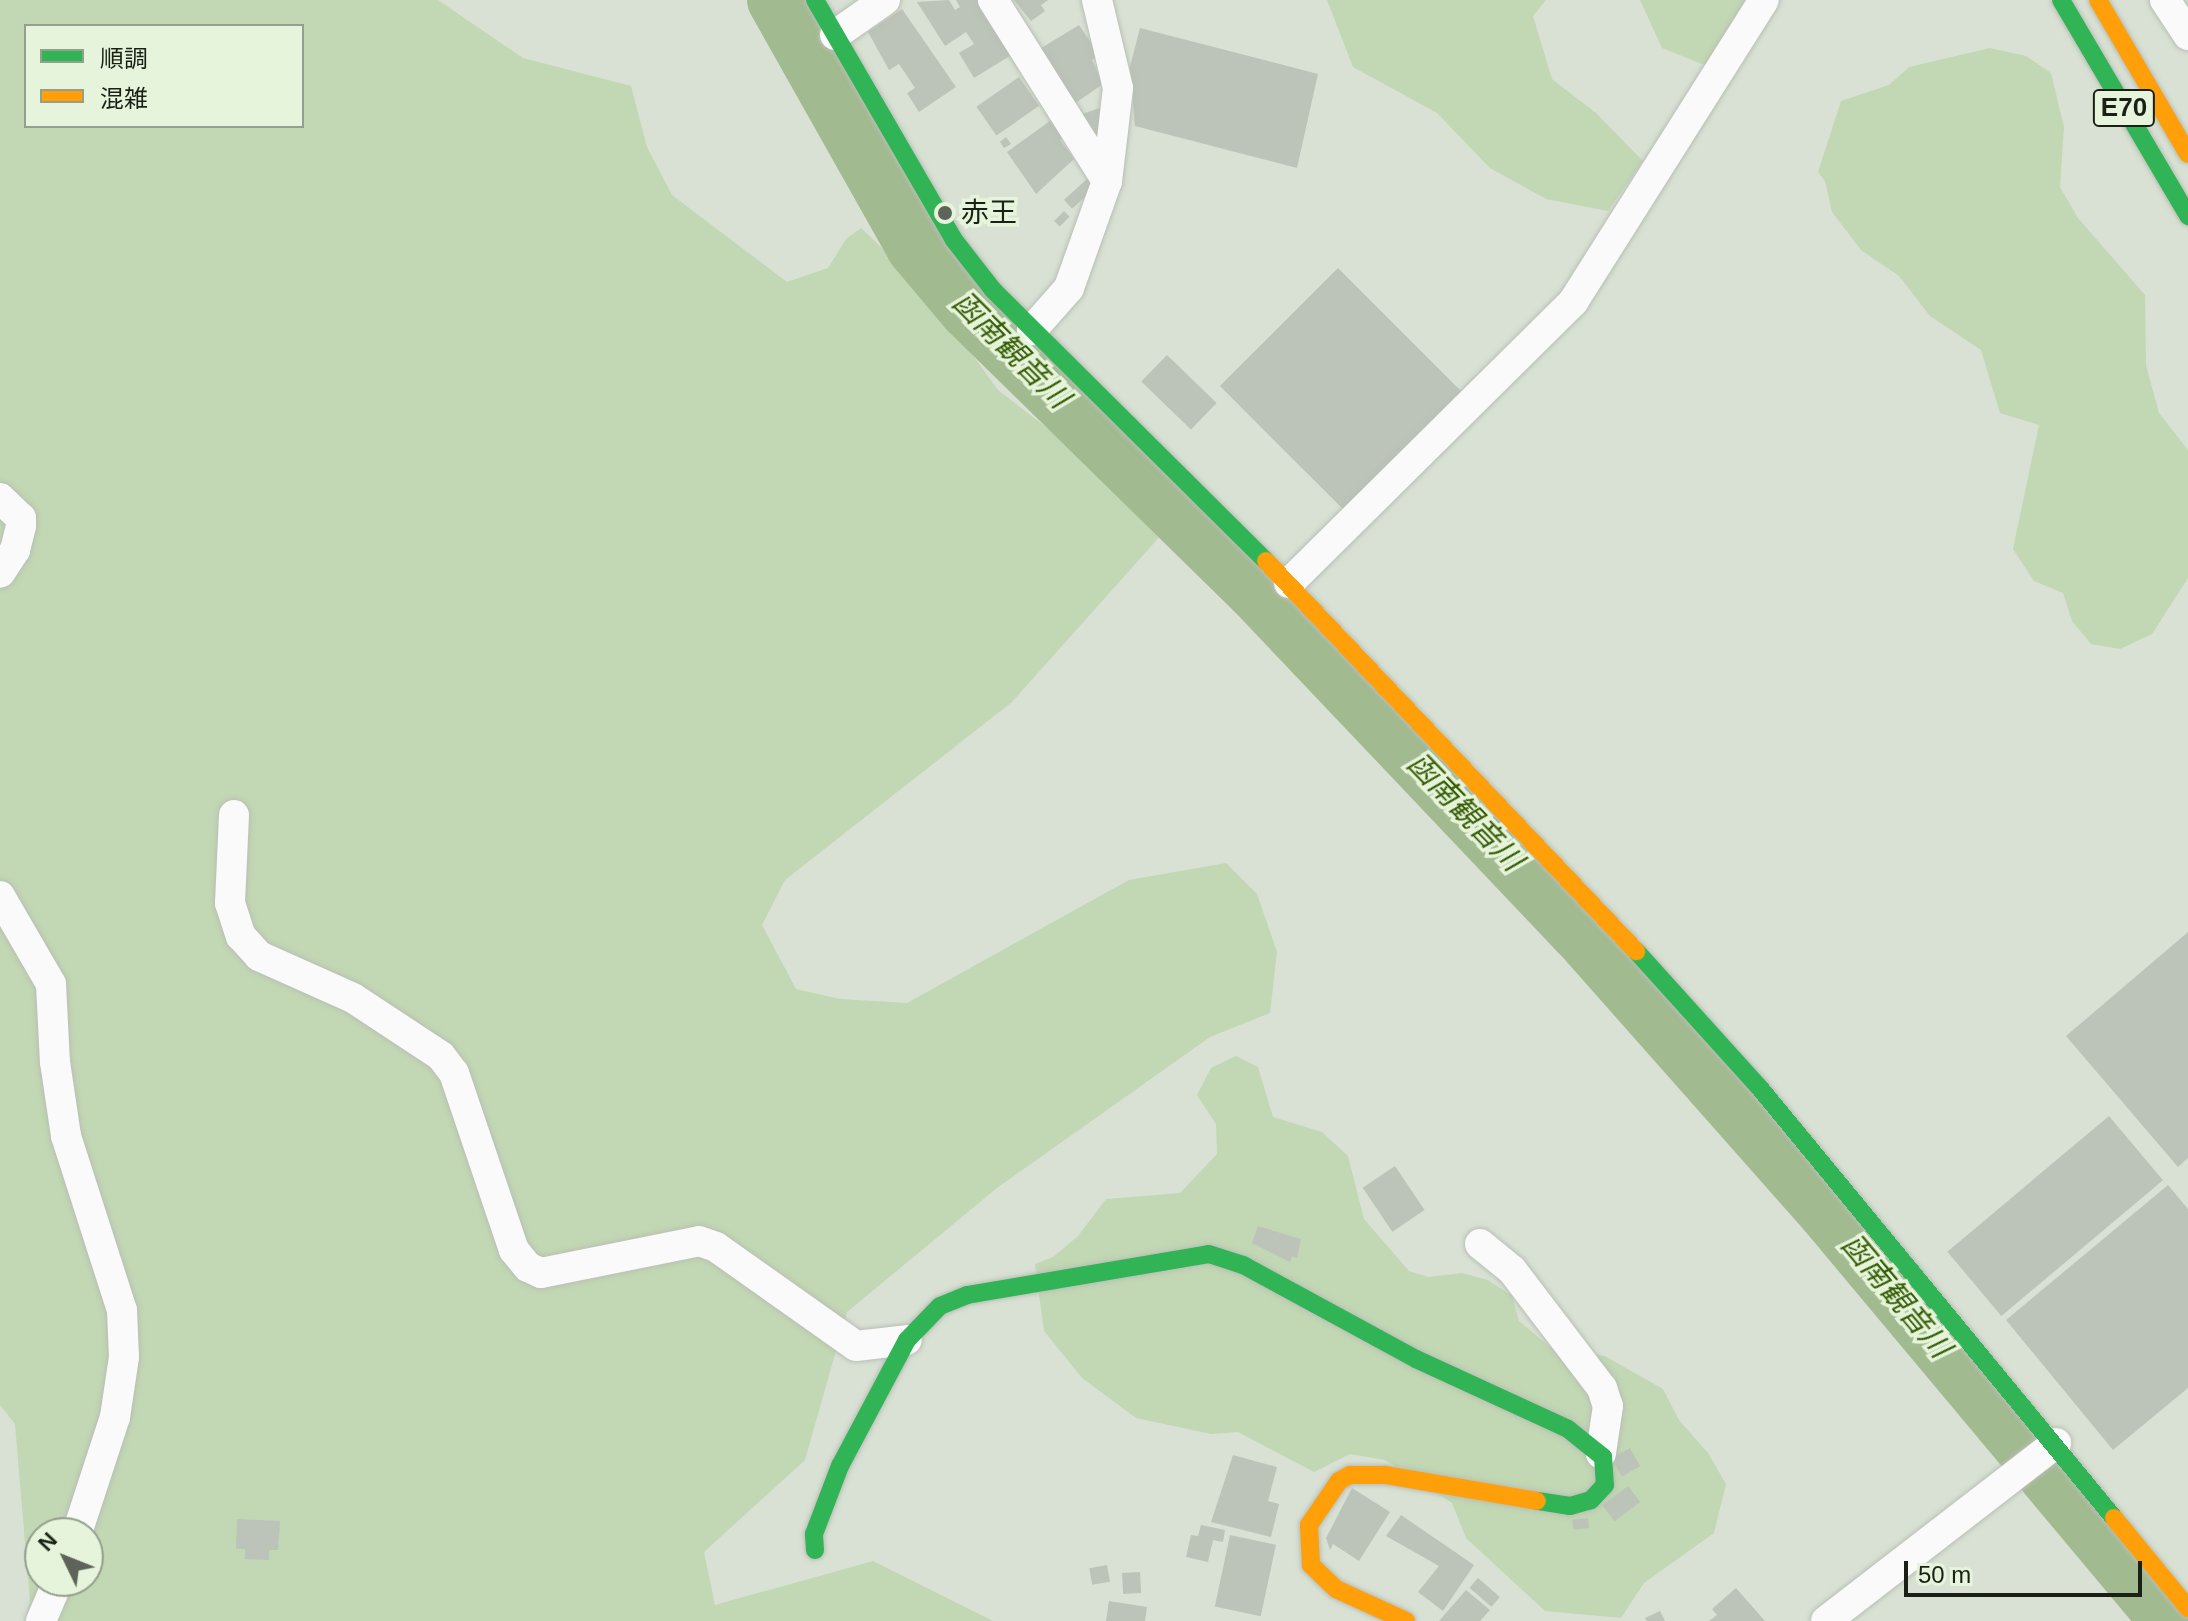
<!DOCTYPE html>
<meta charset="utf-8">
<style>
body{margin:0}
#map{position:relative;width:2188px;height:1621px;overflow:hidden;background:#d9e1d4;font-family:Helvetica,"Noto Sans JP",sans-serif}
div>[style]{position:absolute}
.green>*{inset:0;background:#c2d7b3}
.river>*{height:58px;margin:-29px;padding:0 29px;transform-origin:29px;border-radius:29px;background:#a2ba8f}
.building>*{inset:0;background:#bcc3b8;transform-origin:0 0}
.roads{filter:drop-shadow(0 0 2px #b8bfb5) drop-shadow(0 0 2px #b8bfb5)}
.street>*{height:30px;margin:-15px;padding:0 15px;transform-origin:15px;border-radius:15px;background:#f9faf9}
.fast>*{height:18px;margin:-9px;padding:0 9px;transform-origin:9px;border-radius:9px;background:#30b455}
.slow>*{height:18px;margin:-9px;padding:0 9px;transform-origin:9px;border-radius:9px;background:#ff9f0a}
.dots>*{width:22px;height:22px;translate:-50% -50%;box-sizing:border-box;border:4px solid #e5f4db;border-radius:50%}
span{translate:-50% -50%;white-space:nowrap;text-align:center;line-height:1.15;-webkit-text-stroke:7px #e5f4db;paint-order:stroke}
.shield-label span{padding:2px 6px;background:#e5f4db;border:2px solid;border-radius:6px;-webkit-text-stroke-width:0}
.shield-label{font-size:26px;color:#1b2017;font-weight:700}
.poi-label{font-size:28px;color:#1b2017}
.left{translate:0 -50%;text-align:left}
.water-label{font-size:30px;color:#365c04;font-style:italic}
.legend{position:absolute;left:24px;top:24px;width:280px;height:104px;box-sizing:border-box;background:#e5f4db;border:2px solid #949f8d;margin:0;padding:10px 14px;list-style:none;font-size:24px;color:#1b2017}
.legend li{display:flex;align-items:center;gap:16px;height:40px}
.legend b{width:40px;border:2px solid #949f8d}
.north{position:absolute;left:24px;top:1517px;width:80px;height:80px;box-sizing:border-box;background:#e5f4db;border:2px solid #949f8d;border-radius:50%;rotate:313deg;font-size:22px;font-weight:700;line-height:32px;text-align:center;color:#1b2017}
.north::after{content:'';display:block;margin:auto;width:28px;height:36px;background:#5e6459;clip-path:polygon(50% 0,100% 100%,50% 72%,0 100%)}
.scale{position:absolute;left:1904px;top:1561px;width:238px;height:36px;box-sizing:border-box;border:4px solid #1b2017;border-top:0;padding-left:10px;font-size:24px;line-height:28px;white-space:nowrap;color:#1b2017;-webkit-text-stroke:6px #e5f4db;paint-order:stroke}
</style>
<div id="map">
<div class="green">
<i style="clip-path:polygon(evenodd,0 0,438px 0,523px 58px,631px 86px,647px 147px,672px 195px,787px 282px,828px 268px,846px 239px,861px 228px,923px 287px,998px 390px,1103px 471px,1162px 534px,1012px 702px,785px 880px,762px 925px,796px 989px,840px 999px,907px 1003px,1129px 880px,1226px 863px,1257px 894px,1277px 952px,1270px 1013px,1210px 1037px,997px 1188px,847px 1312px,805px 1460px,704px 1552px,715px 1605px,873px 1561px,993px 1621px,25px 1621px,30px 1602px,15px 1424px,0 1405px,0 0,26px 26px,302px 26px,302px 126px,26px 126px,26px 26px,0 0,40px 1533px,88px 1533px,88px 1581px,40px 1581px,40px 1533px)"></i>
<i style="clip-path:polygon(1327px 0,1546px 0,1533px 16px,1552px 79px,1596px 113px,1643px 161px,1608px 211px,1546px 199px,1490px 168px,1437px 113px,1353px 67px)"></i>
<i style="clip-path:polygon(1640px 0,1745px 0,1707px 66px,1662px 48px)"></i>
<i style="clip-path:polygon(1990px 48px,2026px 56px,2051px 73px,2064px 127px,2060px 187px,2078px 218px,2145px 295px,2146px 365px,2159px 413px,2188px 450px,2188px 578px,2152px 634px,2120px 649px,2091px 644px,2072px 621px,2063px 593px,2034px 581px,2013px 549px,2039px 425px,2000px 413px,1981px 350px,1930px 316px,1899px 276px,1861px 250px,1832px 212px,1825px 181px,1818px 172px,1841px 101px,1889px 85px,1909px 67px)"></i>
<i style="clip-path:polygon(1236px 1056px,1258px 1067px,1273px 1117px,1322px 1132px,1348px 1156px,1364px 1219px,1409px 1271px,1428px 1277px,1462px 1273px,1488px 1280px,1512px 1296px,1519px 1321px,1550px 1347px,1605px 1356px,1663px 1389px,1679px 1420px,1708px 1453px,1726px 1484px,1714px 1533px,1644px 1583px,1621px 1618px,1545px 1611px,1466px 1538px,1452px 1503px,1385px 1460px,1350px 1454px,1314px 1472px,1238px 1432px,1211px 1434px,1136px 1418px,1082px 1378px,1044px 1331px,1035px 1264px,1053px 1257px,1078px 1236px,1106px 1199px,1180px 1193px,1217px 1154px,1216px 1124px,1197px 1095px,1211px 1068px)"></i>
</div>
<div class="river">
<i style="left:776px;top:0;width:283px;rotate:60.6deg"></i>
<i style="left:915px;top:247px;width:82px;rotate:49.9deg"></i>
<i style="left:968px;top:310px;width:403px;rotate:44.4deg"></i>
<i style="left:1256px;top:592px;width:470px;rotate:46.5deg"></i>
<i style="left:1580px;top:933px;width:371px;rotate:48.5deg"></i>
<i style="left:1826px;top:1211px;width:535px;rotate:50.08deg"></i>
</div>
<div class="building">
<i style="clip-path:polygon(949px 0,955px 10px,960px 7px,956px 0,980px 0,1013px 54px,974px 78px,959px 53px,974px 44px,966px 32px,945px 46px,917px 2px)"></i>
<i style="clip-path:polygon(1014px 0,1048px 0,1041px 5px,1045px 11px,1031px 21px)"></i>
<i style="clip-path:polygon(902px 9px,956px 87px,919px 112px,907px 93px,915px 88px,899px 64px,889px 70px,868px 32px)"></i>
<i style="clip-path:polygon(1079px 25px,1092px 44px,1096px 57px,1092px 60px,1103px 84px,1074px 104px,1038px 50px)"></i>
<i style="clip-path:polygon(1140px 28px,1318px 74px,1297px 168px,1135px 126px,1130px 67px)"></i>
<i style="left:1019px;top:77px;width:35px;height:52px;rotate:55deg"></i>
<i style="clip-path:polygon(1100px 108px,1102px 133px,1091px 135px,1079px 115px)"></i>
<i style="clip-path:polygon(1054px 118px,1066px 136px,1060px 140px,1074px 159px,1036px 194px,1007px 152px)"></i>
<i style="clip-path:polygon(1006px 137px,1011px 144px,1004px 148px,1000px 142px)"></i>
<i style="left:1087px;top:179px;width:12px;height:31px;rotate:48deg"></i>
<i style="left:1064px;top:211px;width:8px;height:14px;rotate:45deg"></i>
<i style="left:1338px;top:268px;width:174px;height:167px;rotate:45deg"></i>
<i style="left:1167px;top:355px;width:69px;height:37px;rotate:44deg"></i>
<i style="clip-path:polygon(2188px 932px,2188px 1158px,2178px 1167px,2066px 1036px)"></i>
<i style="left:2109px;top:1116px;width:84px;height:211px;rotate:50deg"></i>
<i style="left:1395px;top:1166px;width:53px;height:39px;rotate:56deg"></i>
<i style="clip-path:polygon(2168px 1185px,2188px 1209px,2188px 1388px,2113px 1450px,2006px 1320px)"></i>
<i style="clip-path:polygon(1258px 1226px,1301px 1239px,1297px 1258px,1292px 1256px,1290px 1262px,1252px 1243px)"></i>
<i style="left:1630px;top:1448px;width:21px;height:21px;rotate:61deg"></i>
<i style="clip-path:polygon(1233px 1455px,1277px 1467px,1268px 1501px,1279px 1504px,1271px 1537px,1211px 1522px)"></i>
<i style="left:1628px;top:1486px;width:20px;height:32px;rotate:53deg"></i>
<i style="clip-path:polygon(1352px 1488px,1390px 1512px,1359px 1561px,1333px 1544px,1330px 1550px,1326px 1538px)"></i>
<i style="clip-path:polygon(1401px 1515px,1474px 1565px,1443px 1611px,1418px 1592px,1439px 1566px,1386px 1536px)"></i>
<i style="left:1588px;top:1518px;width:10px;height:16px;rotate:84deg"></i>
<i style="clip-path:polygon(237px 1519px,280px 1521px,278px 1550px,269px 1550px,269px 1560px,245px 1559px,245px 1549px,236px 1549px)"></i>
<i style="clip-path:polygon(1201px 1525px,1225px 1530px,1223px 1542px,1213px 1540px,1208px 1562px,1186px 1557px,1191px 1535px,1198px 1536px)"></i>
<i style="left:1230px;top:1535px;width:47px;height:73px;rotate:12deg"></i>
<i style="left:1107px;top:1565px;width:17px;height:18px;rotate:80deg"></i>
<i style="left:1140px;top:1572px;width:21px;height:18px;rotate:87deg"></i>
<i style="left:1478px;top:1578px;width:29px;height:13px;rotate:41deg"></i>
<i style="clip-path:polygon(1736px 1588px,1765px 1621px,1709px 1621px,1717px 1615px,1712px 1609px)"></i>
<i style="clip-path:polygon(1466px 1590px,1490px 1610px,1480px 1621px,1439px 1621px)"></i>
<i style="clip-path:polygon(1109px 1601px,1147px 1607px,1145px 1621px,1106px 1621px)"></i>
<i style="clip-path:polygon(1660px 1611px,1665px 1621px,1647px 1621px,1645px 1618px)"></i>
</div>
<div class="roads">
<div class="street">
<i style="left:993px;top:0;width:214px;rotate:57.8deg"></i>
<i style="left:1107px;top:181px;width:114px;rotate:109.6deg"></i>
<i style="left:1069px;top:288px;width:56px;rotate:131.4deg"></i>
<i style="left:1097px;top:0;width:90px;rotate:76.6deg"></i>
<i style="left:1118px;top:88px;width:94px;rotate:96.7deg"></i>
<i style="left:2165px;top:0;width:42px;rotate:56.7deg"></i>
<i style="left:835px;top:35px;width:61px;rotate:-35deg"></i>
<i style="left:0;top:498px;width:29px;rotate:44deg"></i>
<i style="left:21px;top:518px;width:8px;rotate:90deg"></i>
<i style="left:21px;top:526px;width:25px;rotate:104deg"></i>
<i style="left:15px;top:550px;width:27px;rotate:123deg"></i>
<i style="left:1289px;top:583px;width:400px;rotate:-44.7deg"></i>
<i style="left:1573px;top:302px;width:357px;rotate:-57.7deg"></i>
<i style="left:234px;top:815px;width:88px;rotate:92.6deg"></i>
<i style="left:230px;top:903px;width:35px;rotate:72deg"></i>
<i style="left:241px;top:936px;width:27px;rotate:48deg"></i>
<i style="left:259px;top:956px;width:103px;rotate:24.1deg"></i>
<i style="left:353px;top:998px;width:105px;rotate:33.4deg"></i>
<i style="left:441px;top:1056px;width:21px;rotate:53deg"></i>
<i style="left:454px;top:1073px;width:187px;rotate:71.3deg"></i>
<i style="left:514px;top:1250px;width:22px;rotate:51deg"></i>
<i style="left:528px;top:1267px;width:14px;rotate:25deg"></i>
<i style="left:541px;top:1273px;width:161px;rotate:-11.4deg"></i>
<i style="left:699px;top:1241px;width:18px;rotate:19deg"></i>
<i style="left:716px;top:1247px;width:171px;rotate:35.3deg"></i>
<i style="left:856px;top:1346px;width:51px;rotate:-6.7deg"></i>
<i style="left:0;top:896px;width:102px;rotate:59.9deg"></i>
<i style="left:51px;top:984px;width:78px;rotate:87.1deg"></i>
<i style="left:55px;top:1062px;width:75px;rotate:81.5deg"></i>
<i style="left:66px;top:1136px;width:183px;rotate:72.2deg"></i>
<i style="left:122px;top:1310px;width:47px;rotate:87.6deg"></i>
<i style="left:124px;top:1357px;width:61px;rotate:98.5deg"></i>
<i style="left:115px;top:1417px;width:122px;rotate:108.1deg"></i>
<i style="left:1480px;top:1244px;width:41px;rotate:39.1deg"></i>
<i style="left:1512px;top:1270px;width:148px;rotate:52.7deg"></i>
<i style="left:1602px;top:1388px;width:19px;rotate:72deg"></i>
<i style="left:1608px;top:1406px;width:48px;rotate:98.5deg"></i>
<i style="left:41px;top:1621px;width:43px;rotate:-67deg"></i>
<i style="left:1826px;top:1621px;width:291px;rotate:-37.7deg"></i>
</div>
<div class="fast">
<i style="left:815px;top:0;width:277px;rotate:59.9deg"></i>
<i style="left:954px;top:240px;width:63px;rotate:52deg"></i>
<i style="left:993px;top:290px;width:385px;rotate:44.8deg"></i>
<i style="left:2061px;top:0;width:251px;rotate:59.5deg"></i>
<i style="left:1636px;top:951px;width:183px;rotate:47.9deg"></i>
<i style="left:1759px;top:1087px;width:558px;rotate:50.52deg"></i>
<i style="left:815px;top:1550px;width:16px;rotate:-94deg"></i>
<i style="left:814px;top:1534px;width:73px;rotate:-69.1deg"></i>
<i style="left:840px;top:1466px;width:143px;rotate:-62deg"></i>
<i style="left:907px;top:1340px;width:47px;rotate:-45.9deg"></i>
<i style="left:940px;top:1306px;width:29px;rotate:-22deg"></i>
<i style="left:967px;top:1295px;width:245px;rotate:-9.6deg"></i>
<i style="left:1209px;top:1254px;width:36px;rotate:18deg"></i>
<i style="left:1243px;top:1265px;width:197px;rotate:28.5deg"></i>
<i style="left:1416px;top:1359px;width:167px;rotate:24.7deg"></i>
<i style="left:1568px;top:1429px;width:45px;rotate:38.7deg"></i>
<i style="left:1603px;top:1457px;width:28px;rotate:86deg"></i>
<i style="left:1605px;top:1485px;width:21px;rotate:133deg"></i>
<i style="left:1591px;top:1500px;width:22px;rotate:164deg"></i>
<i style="left:1570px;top:1506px;width:33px;rotate:-171deg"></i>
</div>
<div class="slow">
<i style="left:2098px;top:0;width:178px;rotate:59.7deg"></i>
<i style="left:1266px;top:561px;width:538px;rotate:46.51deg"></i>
<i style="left:2114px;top:1518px;width:117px;rotate:50.6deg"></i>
<i style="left:1406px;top:1621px;width:77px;rotate:-155.4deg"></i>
<i style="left:1336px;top:1589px;width:35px;rotate:-136deg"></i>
<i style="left:1311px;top:1565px;width:40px;rotate:-92.9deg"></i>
<i style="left:1309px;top:1525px;width:53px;rotate:-55.7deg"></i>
<i style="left:1339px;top:1481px;width:13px;rotate:-29deg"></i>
<i style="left:1350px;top:1475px;width:35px"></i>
<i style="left:1385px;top:1475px;width:154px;rotate:9.7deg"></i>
</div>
</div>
<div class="dots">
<i style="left:945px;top:213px;background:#5e6459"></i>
</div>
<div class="shield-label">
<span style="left:2124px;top:108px">E70</span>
</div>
<div class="poi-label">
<span class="left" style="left:961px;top:213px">赤王</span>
</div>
<div class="water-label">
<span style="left:1011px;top:350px;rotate:45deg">函南観音川</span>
<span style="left:1465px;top:812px;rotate:46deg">函南観音川</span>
<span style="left:1896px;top:1296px;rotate:50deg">函南観音川</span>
</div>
<ul class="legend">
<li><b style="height:10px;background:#30b455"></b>順調</li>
<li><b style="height:10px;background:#ff9f0a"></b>混雑</li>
</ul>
<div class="north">N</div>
<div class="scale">50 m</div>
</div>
